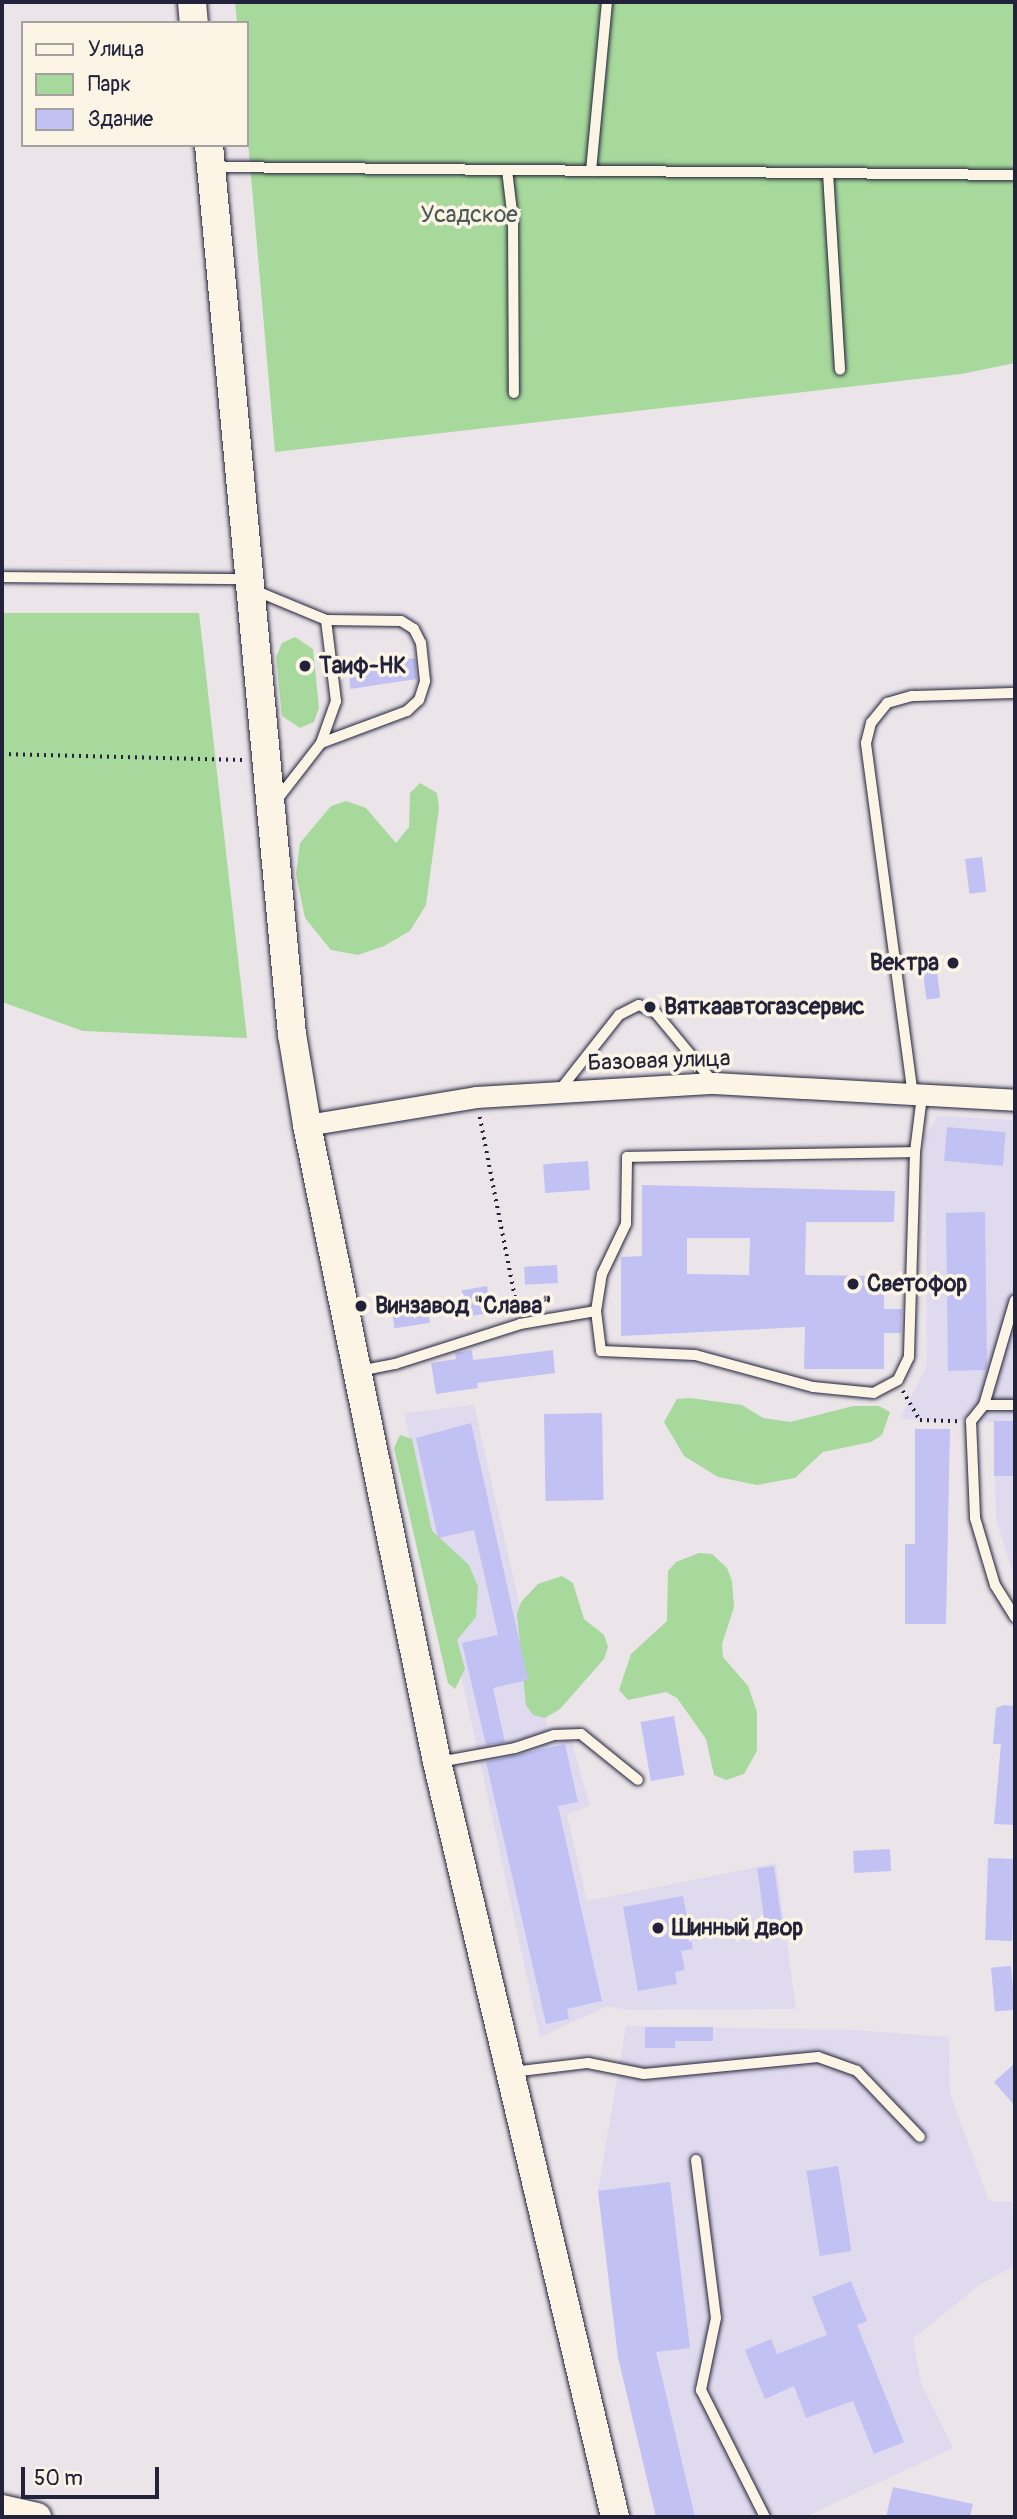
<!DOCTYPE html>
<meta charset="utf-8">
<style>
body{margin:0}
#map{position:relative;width:1017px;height:2519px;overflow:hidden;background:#ebe5ea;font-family:Pangolin,sans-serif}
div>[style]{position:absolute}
.built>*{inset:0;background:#dfdaed}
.green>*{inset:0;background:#a6d99b}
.building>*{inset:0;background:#c2c1f4;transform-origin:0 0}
.path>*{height:3.5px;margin-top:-1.75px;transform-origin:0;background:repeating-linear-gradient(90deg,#22223b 0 2px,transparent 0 7px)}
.roads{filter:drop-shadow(0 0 2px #22223b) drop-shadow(0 0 2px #22223b)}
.lane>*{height:10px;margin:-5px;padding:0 5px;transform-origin:5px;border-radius:5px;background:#fcf5e5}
.street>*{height:21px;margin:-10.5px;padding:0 10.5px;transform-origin:10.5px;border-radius:10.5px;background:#fcf5e5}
.secondary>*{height:28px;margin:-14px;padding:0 14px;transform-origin:14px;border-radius:14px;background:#fcf5e5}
.dots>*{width:19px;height:19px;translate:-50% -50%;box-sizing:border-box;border:4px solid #fcf5e5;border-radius:50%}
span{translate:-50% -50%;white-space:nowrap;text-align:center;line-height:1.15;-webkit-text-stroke:7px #fcf5e5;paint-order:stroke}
.park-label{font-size:23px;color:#4a5958}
.poi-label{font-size:23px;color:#22223b;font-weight:700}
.left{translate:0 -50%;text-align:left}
.right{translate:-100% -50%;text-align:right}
.street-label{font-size:23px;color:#22223b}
.frame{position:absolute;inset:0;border:4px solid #22223b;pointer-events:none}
.legend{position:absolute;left:21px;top:21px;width:228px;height:126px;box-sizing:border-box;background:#fcf5e5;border:2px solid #a5a1a1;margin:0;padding:9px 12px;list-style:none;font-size:21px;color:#22223b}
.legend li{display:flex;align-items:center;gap:14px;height:35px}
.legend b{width:35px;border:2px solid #a5a1a1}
.scale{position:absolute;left:21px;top:2467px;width:138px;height:32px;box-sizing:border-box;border:4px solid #22223b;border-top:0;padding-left:9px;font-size:21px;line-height:24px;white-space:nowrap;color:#22223b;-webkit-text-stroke:5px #fcf5e5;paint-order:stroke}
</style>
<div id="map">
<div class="built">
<i style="clip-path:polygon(938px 1116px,1015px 1120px,1015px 1580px,996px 1519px,994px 1422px,900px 1419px,927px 1365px,925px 1136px)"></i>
<i style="clip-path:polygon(474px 1405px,551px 1743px,571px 1740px,590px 1805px,567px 1815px,587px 1901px,776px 1863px,796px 2009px,627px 2010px,608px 2006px,540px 2037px,404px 1413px)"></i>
<i style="clip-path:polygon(626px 2026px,855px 2030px,949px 2037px,950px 2093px,989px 2201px,1012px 2202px,1015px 2251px,1015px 2265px,978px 2286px,913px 2339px,921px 2383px,953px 2448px,805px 2517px,656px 2517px,618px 2357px,598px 2191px)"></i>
</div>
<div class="green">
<i style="clip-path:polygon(235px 2px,1015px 2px,1015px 363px,961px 374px,275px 452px,247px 130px,247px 23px,237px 23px)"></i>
<i style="clip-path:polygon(2px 613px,199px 613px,247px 1038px,83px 1031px,2px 1002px)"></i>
<i style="clip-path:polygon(295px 637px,313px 649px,319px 708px,314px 722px,300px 728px,282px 716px,276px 657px,282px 643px)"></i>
<i style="clip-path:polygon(420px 783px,437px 793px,439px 808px,426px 905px,410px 931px,384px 946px,358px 955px,331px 950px,305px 918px,296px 874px,300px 843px,331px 806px,346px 801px,366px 808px,396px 843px,409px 827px,410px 793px)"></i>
<i style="clip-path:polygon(690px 1398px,742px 1405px,763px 1418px,790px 1422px,853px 1406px,879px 1406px,890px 1412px,882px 1435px,871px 1442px,823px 1452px,795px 1478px,757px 1485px,718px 1477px,684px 1456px,664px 1422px,677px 1399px)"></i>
<i style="clip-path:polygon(400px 1435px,412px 1439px,432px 1531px,469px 1565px,478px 1587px,476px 1617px,457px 1640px,465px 1669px,455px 1689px,448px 1683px,394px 1448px)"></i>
<i style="clip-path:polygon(699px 1553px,712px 1554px,727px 1568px,732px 1581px,734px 1607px,722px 1644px,723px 1657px,748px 1686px,757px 1712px,757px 1751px,744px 1774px,726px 1780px,714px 1775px,706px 1739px,677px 1698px,666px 1692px,628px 1700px,619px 1690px,631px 1654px,667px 1621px,668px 1571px,676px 1562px)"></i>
<i style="clip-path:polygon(562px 1576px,573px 1583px,584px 1619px,604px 1635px,608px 1647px,604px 1659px,560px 1709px,545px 1718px,533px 1715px,526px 1705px,517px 1614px,521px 1602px,538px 1584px)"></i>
</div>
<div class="building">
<i style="clip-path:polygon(415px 658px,417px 679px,350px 689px,349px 669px,397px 665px,397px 660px)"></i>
<i style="left:982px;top:857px;width:35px;height:17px;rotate:83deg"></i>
<i style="left:936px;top:963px;width:35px;height:14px;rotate:83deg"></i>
<i style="left:947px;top:1127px;width:59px;height:34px;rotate:5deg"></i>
<i style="left:588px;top:1161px;width:29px;height:45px;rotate:86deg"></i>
<i style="clip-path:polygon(evenodd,642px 1185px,895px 1191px,894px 1222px,806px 1222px,805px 1275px,884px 1276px,884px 1309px,902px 1309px,901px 1333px,884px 1333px,884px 1369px,804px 1369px,805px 1327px,621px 1336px,621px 1257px,642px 1256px,642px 1185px,687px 1238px,750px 1238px,749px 1275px,687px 1274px,687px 1238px)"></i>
<i style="clip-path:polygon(985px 1212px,987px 1366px,986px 1370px,948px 1371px,946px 1213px)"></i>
<i style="left:557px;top:1265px;width:18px;height:33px;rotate:87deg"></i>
<i style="left:487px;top:1286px;width:27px;height:26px;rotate:80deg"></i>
<i style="left:426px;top:1297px;width:26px;height:36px;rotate:81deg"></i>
<i style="clip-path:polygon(472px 1350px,473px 1360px,553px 1350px,555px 1373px,477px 1383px,478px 1388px,436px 1394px,431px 1363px,456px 1359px,455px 1353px)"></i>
<i style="left:602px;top:1413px;width:87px;height:58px;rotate:89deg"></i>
<i style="left:1015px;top:1421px;width:55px;height:21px;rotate:90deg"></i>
<i style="clip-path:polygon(471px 1423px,528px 1680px,493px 1688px,505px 1742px,486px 1745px,462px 1643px,498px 1635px,474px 1530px,438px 1538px,416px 1438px)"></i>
<i style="clip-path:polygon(915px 1429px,950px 1429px,946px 1624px,905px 1624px,905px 1544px,915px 1544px)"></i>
<i style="clip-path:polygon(1004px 1705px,1015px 1706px,1015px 1825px,994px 1824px,1001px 1744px,993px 1744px,996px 1708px)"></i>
<i style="left:674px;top:1716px;width:60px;height:34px;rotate:80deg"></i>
<i style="clip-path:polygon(565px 1744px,578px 1802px,558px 1806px,602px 2001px,567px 2009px,569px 2019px,546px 2024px,486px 1762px)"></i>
<i style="left:890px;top:1849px;width:22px;height:37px;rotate:87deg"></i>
<i style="left:988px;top:1858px;width:27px;height:82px;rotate:2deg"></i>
<i style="left:774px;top:1866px;width:63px;height:17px;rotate:82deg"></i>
<i style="clip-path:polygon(683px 1896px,693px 1949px,681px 1951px,685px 1970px,675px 1972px,677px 1984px,638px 1991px,623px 1907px)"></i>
<i style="left:1011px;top:1966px;width:44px;height:20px;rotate:85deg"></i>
<i style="clip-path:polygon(645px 2027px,713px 2027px,713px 2041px,675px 2041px,675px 2048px,645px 2048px)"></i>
<i style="clip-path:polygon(1015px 2063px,1015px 2106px,994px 2082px)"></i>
<i style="left:838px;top:2166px;width:86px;height:32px;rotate:81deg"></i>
<i style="clip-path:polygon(670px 2182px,690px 2348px,656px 2352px,695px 2517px,656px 2517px,618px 2357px,598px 2191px)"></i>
<i style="clip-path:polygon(851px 2281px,867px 2321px,857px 2325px,904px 2442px,874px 2454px,853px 2401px,806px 2418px,794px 2386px,765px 2399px,745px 2350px,771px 2339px,777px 2354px,827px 2335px,812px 2297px)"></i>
<i style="clip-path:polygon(893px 2487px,973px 2504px,970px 2517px,886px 2517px)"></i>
</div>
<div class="path">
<i style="left:2px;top:754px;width:241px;rotate:1.4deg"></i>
<i style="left:480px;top:1117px;width:199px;rotate:79deg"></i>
<i style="left:903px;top:1391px;width:34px;rotate:60deg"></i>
<i style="left:920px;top:1420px;width:38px;rotate:2deg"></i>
</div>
<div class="roads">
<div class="lane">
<i style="left:213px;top:167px;width:802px;rotate:0.57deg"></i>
<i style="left:507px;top:170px;width:50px;rotate:83.2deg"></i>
<i style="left:513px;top:220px;width:173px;rotate:89.7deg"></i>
<i style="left:591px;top:171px;width:170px;rotate:-84.6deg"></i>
<i style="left:828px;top:173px;width:197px;rotate:86.5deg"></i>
<i style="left:2px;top:577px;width:247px;rotate:0.5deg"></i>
<i style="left:254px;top:590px;width:78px;rotate:22.6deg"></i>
<i style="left:326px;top:620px;width:82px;rotate:83deg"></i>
<i style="left:336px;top:701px;width:45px;rotate:109.7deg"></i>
<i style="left:321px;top:743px;width:73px;rotate:127.8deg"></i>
<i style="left:321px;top:743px;width:92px;rotate:-20.4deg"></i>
<i style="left:407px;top:711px;width:16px;rotate:-43deg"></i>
<i style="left:419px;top:700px;width:20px;rotate:-72deg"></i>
<i style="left:425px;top:681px;width:38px;rotate:-96deg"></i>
<i style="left:421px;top:643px;width:16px;rotate:-117deg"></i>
<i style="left:414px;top:629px;width:15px;rotate:-148deg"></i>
<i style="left:401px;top:621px;width:75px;rotate:-179.2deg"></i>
<i style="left:559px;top:1091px;width:97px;rotate:-51.7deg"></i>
<i style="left:619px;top:1015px;width:22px;rotate:-27deg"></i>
<i style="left:639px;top:1005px;width:19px;rotate:25deg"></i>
<i style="left:656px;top:1013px;width:91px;rotate:50.4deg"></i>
<i style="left:913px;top:1096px;width:356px;rotate:-97.6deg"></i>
<i style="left:866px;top:743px;width:21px;rotate:-76deg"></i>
<i style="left:871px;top:723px;width:26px;rotate:-51deg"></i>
<i style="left:887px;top:703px;width:26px;rotate:-16deg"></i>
<i style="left:912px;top:696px;width:103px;rotate:-1.7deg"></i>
<i style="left:915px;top:1152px;width:205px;rotate:91.7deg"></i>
<i style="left:909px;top:1357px;width:25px;rotate:116deg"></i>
<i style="left:898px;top:1380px;width:27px;rotate:152deg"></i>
<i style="left:874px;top:1393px;width:61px;rotate:-174.4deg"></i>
<i style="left:813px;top:1387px;width:122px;rotate:-164.8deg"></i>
<i style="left:695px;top:1355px;width:94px;rotate:-177.6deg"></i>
<i style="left:601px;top:1351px;width:40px;rotate:-97.1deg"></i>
<i style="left:596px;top:1311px;width:37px;rotate:-81deg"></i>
<i style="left:602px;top:1274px;width:55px;rotate:-64.4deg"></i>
<i style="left:626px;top:1224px;width:67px;rotate:-89.1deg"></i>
<i style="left:627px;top:1157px;width:288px;rotate:-1deg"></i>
<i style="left:915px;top:1152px;width:56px;rotate:-82.9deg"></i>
<i style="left:359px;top:1371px;width:37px;rotate:-11deg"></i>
<i style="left:395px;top:1364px;width:131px;rotate:-17.7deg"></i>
<i style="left:520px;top:1324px;width:77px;rotate:-9.7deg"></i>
<i style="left:984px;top:1405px;width:109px;rotate:-73.6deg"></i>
<i style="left:1015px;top:1405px;width:31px;rotate:180deg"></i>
<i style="left:984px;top:1405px;width:21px;rotate:129deg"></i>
<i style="left:971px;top:1421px;width:97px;rotate:87.6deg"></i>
<i style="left:975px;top:1518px;width:70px;rotate:73.4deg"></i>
<i style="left:995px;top:1585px;width:38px;rotate:58deg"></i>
<i style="left:439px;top:1762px;width:77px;rotate:-10.4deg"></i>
<i style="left:515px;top:1748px;width:41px;rotate:-18.4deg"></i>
<i style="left:554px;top:1735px;width:27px;rotate:-2deg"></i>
<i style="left:581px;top:1734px;width:73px;rotate:38.9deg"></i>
<i style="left:512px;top:2072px;width:77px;rotate:-6.8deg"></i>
<i style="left:588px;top:2063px;width:57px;rotate:11.1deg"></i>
<i style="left:644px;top:2074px;width:175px;rotate:-5.6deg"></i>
<i style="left:818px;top:2057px;width:41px;rotate:19.7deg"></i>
<i style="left:857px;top:2071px;width:91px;rotate:46.3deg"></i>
<i style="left:696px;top:2160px;width:159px;rotate:82.8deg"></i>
<i style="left:716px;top:2318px;width:74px;rotate:101.8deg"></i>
<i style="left:701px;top:2390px;width:142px;rotate:63.3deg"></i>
</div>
<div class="street">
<i style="left:307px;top:1125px;width:171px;rotate:-9.4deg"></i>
<i style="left:476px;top:1097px;width:238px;rotate:-3.4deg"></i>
<i style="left:714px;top:1083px;width:301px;rotate:3.2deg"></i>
</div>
<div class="secondary">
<i style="left:192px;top:2px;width:21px;rotate:85deg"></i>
<i style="left:209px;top:145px;width:893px;rotate:84.67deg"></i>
<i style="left:292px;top:1034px;width:92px;rotate:80.6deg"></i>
<i style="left:307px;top:1125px;width:650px;rotate:78.47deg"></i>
<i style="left:437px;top:1762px;width:776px;rotate:76.73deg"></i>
<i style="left:2px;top:2509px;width:36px;rotate:13deg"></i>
</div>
</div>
<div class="dots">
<i style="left:305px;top:666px;background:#22223b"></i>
<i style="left:953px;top:963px;background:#22223b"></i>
<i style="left:650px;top:1007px;background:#22223b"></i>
<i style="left:853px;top:1284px;background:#22223b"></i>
<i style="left:361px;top:1306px;background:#22223b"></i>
<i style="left:658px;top:1928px;background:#22223b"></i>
</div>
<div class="park-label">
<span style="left:469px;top:215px">Усадское</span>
</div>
<div class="poi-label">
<span class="left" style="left:319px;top:666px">Таиф-НК</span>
<span class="right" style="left:939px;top:963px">Вектра</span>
<span class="left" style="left:664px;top:1007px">Вяткаавтогазсервис</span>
<span class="left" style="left:867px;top:1284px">Светофор</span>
<span class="left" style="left:375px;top:1306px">Винзавод "Слава"</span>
<span class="left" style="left:672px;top:1928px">Шинный двор</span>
</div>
<div class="street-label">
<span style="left:659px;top:1061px;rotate:-2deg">Базовая улица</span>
</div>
<div class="frame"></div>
<ul class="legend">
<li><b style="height:9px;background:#fcf5e5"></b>Улица</li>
<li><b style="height:19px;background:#a6d99b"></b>Парк</li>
<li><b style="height:19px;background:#c2c1f4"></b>Здание</li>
</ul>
<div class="scale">50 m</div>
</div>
